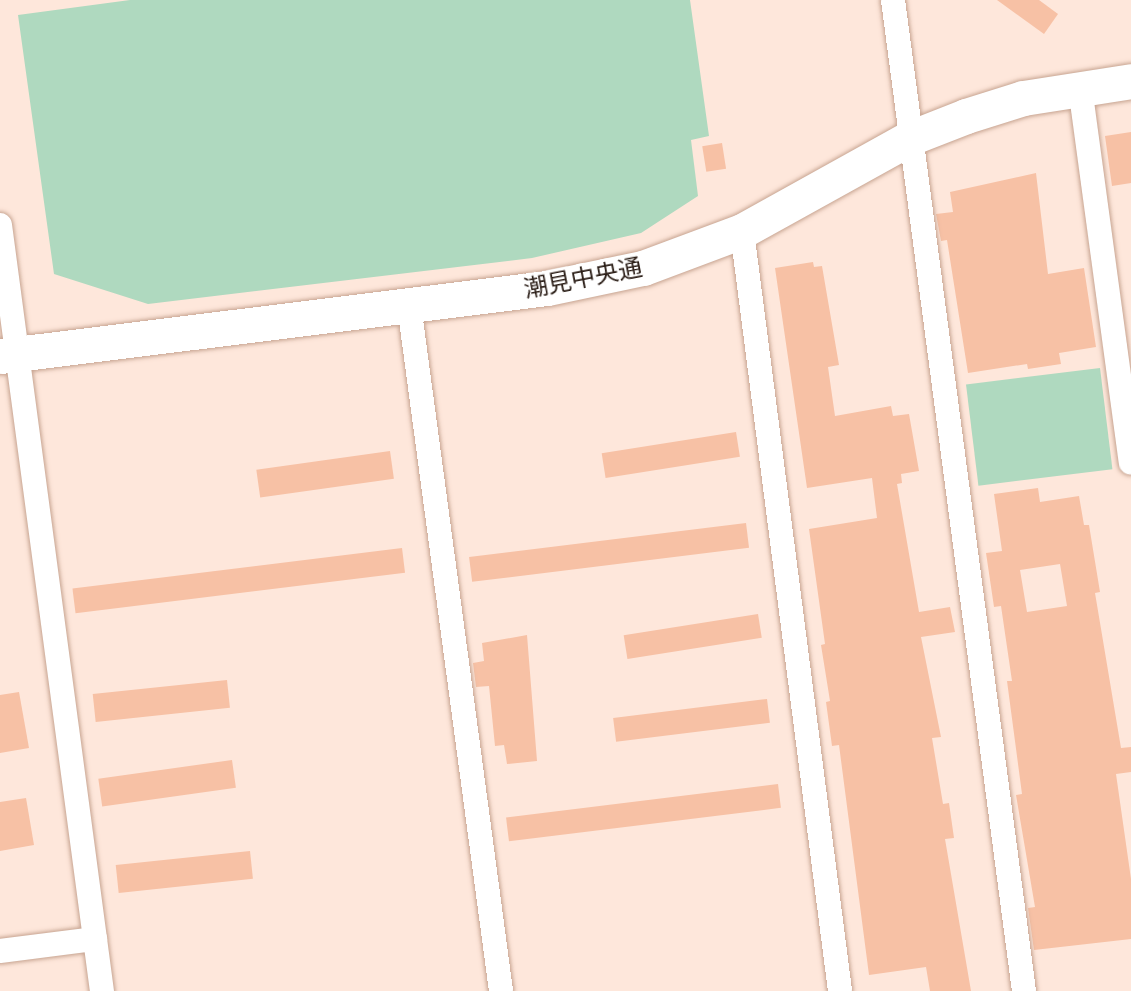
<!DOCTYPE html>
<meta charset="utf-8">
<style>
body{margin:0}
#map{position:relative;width:1131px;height:991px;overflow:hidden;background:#fee7db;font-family:Quicksand,"Noto Sans JP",sans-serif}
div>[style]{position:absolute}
.green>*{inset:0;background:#afd9bf;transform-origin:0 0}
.building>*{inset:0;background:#f7c1a5;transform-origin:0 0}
.roads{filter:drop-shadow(0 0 2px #c7a491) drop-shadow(0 0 2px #c7a491)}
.street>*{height:24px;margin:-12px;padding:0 12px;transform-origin:12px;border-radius:12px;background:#fff}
.secondary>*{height:35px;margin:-17.5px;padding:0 17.5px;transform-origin:17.5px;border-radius:17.5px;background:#fff}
span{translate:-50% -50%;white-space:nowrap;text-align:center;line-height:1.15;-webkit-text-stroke:6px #fff;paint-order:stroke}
.street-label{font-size:24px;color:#291c15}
</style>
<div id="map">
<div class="green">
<i style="clip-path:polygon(130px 0,690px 0,709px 136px,691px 140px,698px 196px,641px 233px,532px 258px,148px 304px,54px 274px,18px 15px)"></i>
<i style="left:1100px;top:368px;width:102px;height:135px;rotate:83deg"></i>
</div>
<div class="building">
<i style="clip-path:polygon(997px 0,1039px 0,1058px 14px,1044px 34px)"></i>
<i style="clip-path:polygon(1131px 132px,1131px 183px,1112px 186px,1105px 136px)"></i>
<i style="left:722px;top:143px;width:26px;height:20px;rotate:81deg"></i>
<i style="clip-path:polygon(1036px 173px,1048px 274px,1084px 268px,1096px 347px,1059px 353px,1061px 364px,1028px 369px,1027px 364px,968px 373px,947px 240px,941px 241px,936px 214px,953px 212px,950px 192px)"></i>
<i style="clip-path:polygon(813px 262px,814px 267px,822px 266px,839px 365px,828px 367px,835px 416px,891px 406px,893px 416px,909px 414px,919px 471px,901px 474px,902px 483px,897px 484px,919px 612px,950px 607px,955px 632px,921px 637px,941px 737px,932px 738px,943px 804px,949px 803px,954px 838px,945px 839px,971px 991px,930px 991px,926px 967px,869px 975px,839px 745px,832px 746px,826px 702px,830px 701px,821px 645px,825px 644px,809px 529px,877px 518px,872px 478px,807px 488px,775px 268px)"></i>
<i style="left:736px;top:432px;width:25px;height:136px;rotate:81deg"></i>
<i style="left:390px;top:451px;width:28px;height:135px;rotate:82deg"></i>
<i style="clip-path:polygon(evenodd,1038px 488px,1040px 502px,1079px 496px,1084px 525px,1089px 525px,1100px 592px,1095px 593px,1121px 748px,1131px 747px,1131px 772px,1116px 774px,1131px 879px,1131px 939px,1034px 950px,1028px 908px,1035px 907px,1016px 795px,1022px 794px,1007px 681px,1012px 681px,1001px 606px,994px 607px,986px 553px,1002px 551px,994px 494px,1038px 488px,1060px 564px,1067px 606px,1027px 612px,1020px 570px,1060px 564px)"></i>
<i style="left:746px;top:523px;width:25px;height:279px;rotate:83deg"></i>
<i style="left:402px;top:548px;width:25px;height:332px;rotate:83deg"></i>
<i style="left:758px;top:614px;width:24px;height:136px;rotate:81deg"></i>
<i style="clip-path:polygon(527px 635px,537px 761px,507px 764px,504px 745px,495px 746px,489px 686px,476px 687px,473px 663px,484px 661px,482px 643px)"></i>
<i style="left:227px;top:680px;width:28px;height:135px;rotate:84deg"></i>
<i style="clip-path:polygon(19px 692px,29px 748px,0 753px,0 695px)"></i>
<i style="left:767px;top:699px;width:24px;height:155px;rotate:83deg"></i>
<i style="left:232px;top:760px;width:28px;height:135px;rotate:82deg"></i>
<i style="left:778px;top:784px;width:24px;height:274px;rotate:83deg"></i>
<i style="clip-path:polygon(26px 798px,34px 845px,0 851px,0 802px)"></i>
<i style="left:250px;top:851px;width:28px;height:135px;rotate:84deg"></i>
</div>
<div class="roads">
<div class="street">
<i style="left:893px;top:0;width:1000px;rotate:82.47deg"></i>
<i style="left:1080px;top:87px;width:379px;rotate:82.3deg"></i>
<i style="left:0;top:225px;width:773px;rotate:82.42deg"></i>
<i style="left:742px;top:231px;width:766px;rotate:82.65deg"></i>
<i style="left:409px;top:305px;width:692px;rotate:82.36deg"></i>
<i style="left:0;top:951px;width:96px;rotate:-7.2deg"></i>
</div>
<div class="secondary">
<i style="left:0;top:356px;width:551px;rotate:-7.09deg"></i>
<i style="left:547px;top:288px;width:98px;rotate:-11.8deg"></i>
<i style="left:643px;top:268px;width:106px;rotate:-20.5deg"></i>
<i style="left:742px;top:231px;width:192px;rotate:-29deg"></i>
<i style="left:910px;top:138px;width:60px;rotate:-21.4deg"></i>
<i style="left:966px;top:116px;width:60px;rotate:-17.5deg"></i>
<i style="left:1023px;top:98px;width:109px;rotate:-8.9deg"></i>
</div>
</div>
<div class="street-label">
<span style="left:583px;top:278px;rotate:-11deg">潮見中央通</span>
</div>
</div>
